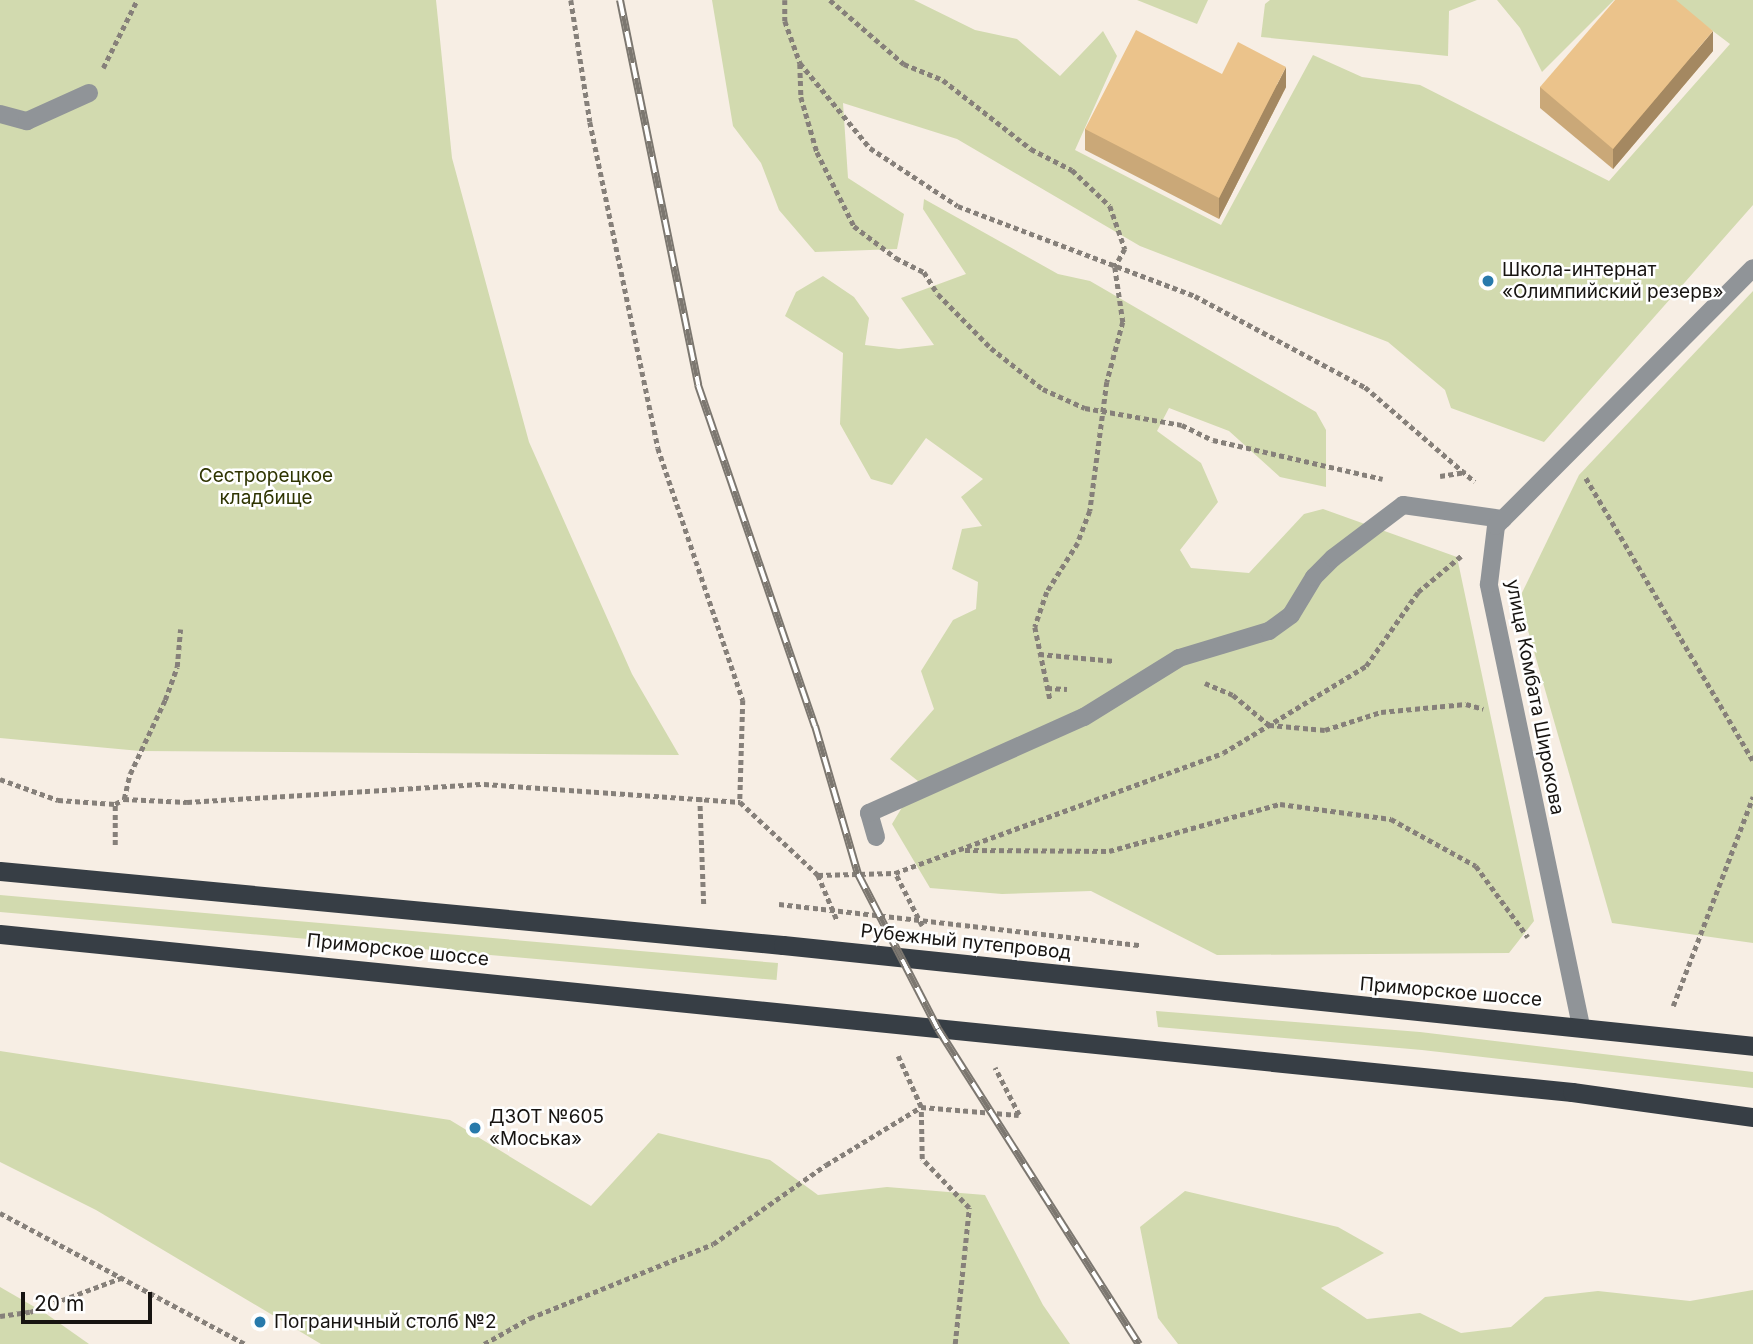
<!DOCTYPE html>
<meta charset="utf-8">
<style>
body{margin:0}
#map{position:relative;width:1753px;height:1344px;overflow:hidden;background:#f7eee4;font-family:Inter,sans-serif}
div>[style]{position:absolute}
.green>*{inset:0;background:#d2daaf;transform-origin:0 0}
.path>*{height:4.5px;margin-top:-2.25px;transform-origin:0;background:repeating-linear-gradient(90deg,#86807a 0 5px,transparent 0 8.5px)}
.service>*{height:18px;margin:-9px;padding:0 9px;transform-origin:9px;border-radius:9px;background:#909498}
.minor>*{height:18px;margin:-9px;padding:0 9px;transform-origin:9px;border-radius:9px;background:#909498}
.trunk>*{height:19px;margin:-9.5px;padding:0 9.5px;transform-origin:9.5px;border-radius:9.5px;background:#373e45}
.rail>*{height:8px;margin-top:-4px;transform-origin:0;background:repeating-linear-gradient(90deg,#fff 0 16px,#7c7770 0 32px);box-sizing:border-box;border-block:2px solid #7c7770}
.wall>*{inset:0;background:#caa878}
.shaded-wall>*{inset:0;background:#a48861}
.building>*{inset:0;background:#ebc38b}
.dots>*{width:19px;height:19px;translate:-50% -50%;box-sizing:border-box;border:4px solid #fff;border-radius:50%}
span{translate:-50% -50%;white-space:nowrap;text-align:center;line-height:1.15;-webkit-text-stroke:5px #fff;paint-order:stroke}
.poi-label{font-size:19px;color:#171411}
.left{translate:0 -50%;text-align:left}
.park-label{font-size:19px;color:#2f3502}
.street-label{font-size:19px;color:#171411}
.scale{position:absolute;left:21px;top:1292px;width:131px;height:32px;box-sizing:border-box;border:4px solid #171411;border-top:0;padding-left:9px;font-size:21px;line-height:24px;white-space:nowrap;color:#171411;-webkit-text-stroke:5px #fff;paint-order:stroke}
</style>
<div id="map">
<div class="green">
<i style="clip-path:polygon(0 0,436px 0,452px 158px,529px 442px,632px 674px,679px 755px,140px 751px,0 738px)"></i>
<i style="clip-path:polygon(712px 0,914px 0,975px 30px,1017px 39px,1060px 76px,1103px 31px,1117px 56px,1075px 150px,1221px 225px,1313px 55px,1362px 77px,1420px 85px,1609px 181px,1730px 44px,1672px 0,1753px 0,1753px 205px,1544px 442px,1451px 408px,1445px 390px,1388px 342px,1140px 246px,957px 139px,843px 103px,848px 178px,904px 214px,897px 249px,815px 252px,779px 210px,761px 163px,733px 126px)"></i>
<i style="clip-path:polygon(1137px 0,1208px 0,1197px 24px)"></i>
<i style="clip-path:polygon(1270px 0,1477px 0,1449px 11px,1448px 56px,1261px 37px,1265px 4px)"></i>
<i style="clip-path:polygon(1497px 0,1614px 0,1542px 72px,1520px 28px)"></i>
<i style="clip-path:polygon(924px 199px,1058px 274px,1090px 281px,1316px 412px,1326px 430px,1326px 487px,1280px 477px,1229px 431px,1169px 408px,1157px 431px,1201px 463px,1218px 502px,1180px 550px,1191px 568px,1249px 573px,1304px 514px,1323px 509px,1457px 557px,1534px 921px,1509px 953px,1217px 955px,1091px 891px,1002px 894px,930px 888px,892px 824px,918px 781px,890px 759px,934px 709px,921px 671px,953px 620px,976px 609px,978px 582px,952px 569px,962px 529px,982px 526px,961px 497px,983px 479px,926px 438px,892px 485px,871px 479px,840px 424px,843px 353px,785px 316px,796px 292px,823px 276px,854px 297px,869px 318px,865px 345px,899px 349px,934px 345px,901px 298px,966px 274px,923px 209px)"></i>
<i style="clip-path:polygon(1753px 291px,1753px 943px,1612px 923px,1519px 599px,1579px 475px)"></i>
<i style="left:0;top:895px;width:781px;height:17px;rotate:5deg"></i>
<i style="clip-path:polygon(1156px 1011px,1420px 1032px,1753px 1072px,1753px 1088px,1422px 1050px,1158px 1027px)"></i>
<i style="clip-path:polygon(0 1051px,450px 1120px,591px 1206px,658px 1133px,770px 1160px,818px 1195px,887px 1187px,985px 1195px,1043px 1305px,1070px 1344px,321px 1344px,96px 1210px,0 1162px)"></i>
<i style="clip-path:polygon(1185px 1191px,1338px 1227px,1384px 1253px,1321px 1288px,1367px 1319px,1420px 1313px,1461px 1333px,1511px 1327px,1545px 1297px,1598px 1291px,1690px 1301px,1753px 1290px,1753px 1344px,1178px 1344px,1158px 1318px,1140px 1227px)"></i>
<i style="clip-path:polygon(0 1287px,45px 1313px,89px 1344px,0 1344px)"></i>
</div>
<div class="path">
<i style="left:571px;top:0;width:123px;rotate:81.1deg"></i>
<i style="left:590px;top:122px;width:333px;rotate:78.2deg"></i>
<i style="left:658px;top:448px;width:266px;rotate:71.4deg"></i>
<i style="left:743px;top:700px;width:102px;rotate:91.7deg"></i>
<i style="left:785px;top:0;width:21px;rotate:90deg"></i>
<i style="left:785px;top:21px;width:45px;rotate:70.3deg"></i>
<i style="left:800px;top:63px;width:110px;rotate:50.5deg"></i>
<i style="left:870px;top:148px;width:105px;rotate:33.4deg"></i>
<i style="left:958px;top:206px;width:254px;rotate:20.8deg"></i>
<i style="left:1195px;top:296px;width:193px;rotate:28.2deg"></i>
<i style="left:1365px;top:387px;width:145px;rotate:40.8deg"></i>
<i style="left:830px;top:0;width:98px;rotate:40.9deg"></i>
<i style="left:904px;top:64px;width:42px;rotate:22.3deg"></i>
<i style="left:943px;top:80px;width:112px;rotate:38.1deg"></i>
<i style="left:1031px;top:149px;width:46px;rotate:27.1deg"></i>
<i style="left:1072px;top:170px;width:52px;rotate:43.5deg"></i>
<i style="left:1110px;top:206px;width:46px;rotate:70.8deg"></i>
<i style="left:1125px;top:249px;width:21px;rotate:119deg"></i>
<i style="left:1115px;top:267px;width:56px;rotate:81.7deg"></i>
<i style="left:1123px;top:322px;width:62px;rotate:104.9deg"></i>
<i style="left:1107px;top:382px;width:130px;rotate:97.5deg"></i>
<i style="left:1090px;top:511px;width:34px;rotate:111deg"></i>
<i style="left:1078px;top:543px;width:58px;rotate:122.3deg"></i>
<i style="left:1047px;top:592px;width:37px;rotate:109deg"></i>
<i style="left:1035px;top:627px;width:74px;rotate:78.2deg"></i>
<i style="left:800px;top:64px;width:33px;rotate:88deg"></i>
<i style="left:801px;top:97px;width:57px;rotate:73.8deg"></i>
<i style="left:817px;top:152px;width:83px;rotate:63.4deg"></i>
<i style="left:854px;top:226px;width:53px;rotate:37.3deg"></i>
<i style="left:896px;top:258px;width:31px;rotate:27deg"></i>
<i style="left:924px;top:272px;width:26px;rotate:58deg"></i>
<i style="left:938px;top:294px;width:76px;rotate:45.5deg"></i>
<i style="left:991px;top:348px;width:66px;rotate:38.3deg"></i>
<i style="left:1043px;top:389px;width:46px;rotate:24.3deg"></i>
<i style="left:1085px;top:408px;width:98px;rotate:9.9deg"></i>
<i style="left:1182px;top:425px;width:34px;rotate:26deg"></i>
<i style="left:1213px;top:440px;width:174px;rotate:12.9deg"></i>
<i style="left:103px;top:68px;width:76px;rotate:-63.4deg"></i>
<i style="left:1440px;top:476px;width:26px;rotate:-9deg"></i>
<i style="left:1586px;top:478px;width:328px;rotate:59.4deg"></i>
<i style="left:1039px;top:654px;width:76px;rotate:5.3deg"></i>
<i style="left:1205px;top:683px;width:30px;rotate:23deg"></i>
<i style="left:1233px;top:695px;width:47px;rotate:39.8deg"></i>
<i style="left:1269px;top:725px;width:56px;rotate:5.1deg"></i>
<i style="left:1325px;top:730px;width:59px;rotate:-17.8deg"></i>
<i style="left:1381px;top:712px;width:85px;rotate:-5.4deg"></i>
<i style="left:1466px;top:704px;width:18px;rotate:16deg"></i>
<i style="left:1047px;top:688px;width:20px;rotate:3deg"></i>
<i style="left:0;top:779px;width:62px;rotate:19.9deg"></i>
<i style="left:58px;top:800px;width:57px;rotate:4deg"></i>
<i style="left:700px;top:797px;width:108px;rotate:87.9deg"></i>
<i style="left:124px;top:799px;width:63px;rotate:2.7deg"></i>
<i style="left:187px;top:802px;width:298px;rotate:-3.5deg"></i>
<i style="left:484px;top:784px;width:257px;rotate:4deg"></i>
<i style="left:740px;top:802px;width:107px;rotate:43.1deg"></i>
<i style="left:818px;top:875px;width:49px;rotate:67.1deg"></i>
<i style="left:115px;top:845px;width:41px;rotate:-90deg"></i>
<i style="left:115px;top:804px;width:10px;rotate:-29deg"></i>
<i style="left:124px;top:799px;width:26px;rotate:-77deg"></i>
<i style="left:130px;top:774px;width:82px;rotate:-64.7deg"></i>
<i style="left:165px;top:700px;width:35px;rotate:-70deg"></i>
<i style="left:177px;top:667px;width:38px;rotate:-85deg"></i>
<i style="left:965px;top:850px;width:144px;rotate:0.4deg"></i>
<i style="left:1109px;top:851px;width:177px;rotate:-15.4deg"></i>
<i style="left:1280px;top:804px;width:112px;rotate:7.7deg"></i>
<i style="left:1391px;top:819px;width:97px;rotate:28.9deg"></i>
<i style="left:1476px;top:866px;width:88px;rotate:53.8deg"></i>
<i style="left:818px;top:875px;width:77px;rotate:-1.5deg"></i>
<i style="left:779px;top:904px;width:364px;rotate:6.5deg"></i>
<i style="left:922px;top:926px;width:59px;rotate:-117deg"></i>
<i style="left:895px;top:873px;width:349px;rotate:-20.1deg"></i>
<i style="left:1223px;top:753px;width:167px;rotate:-31.3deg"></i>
<i style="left:1366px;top:666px;width:90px;rotate:-54.9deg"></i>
<i style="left:1418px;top:592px;width:56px;rotate:-39.9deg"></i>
<i style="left:1673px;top:1006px;width:224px;rotate:-69.1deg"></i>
<i style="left:0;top:1213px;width:278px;rotate:28.1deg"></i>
<i style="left:0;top:1316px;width:30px;rotate:-8deg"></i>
<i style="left:30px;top:1312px;width:97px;rotate:-20.5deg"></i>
<i style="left:484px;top:1344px;width:53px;rotate:-29.5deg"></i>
<i style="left:530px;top:1318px;width:197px;rotate:-22deg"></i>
<i style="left:713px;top:1244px;width:138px;rotate:-35deg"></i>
<i style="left:826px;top:1165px;width:111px;rotate:-31.4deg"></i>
<i style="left:921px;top:1107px;width:56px;rotate:-114.3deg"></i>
<i style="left:955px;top:1344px;width:137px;rotate:-84.1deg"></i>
<i style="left:969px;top:1208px;width:68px;rotate:-133.8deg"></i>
<i style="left:922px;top:1159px;width:52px;rotate:-91.1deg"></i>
<i style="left:921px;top:1107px;width:98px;rotate:4.7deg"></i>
<i style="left:1019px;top:1115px;width:53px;rotate:-117.1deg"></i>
</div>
<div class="service">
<i style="left:0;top:114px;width:28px;rotate:15deg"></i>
<i style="left:27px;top:121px;width:68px;rotate:-24.3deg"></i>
<i style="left:876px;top:837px;width:25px;rotate:-106deg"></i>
<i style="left:869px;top:813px;width:235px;rotate:-24.1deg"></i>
<i style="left:1084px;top:717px;width:112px;rotate:-31.8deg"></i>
<i style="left:1179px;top:658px;width:94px;rotate:-16.7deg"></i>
<i style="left:1269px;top:631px;width:27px;rotate:-36deg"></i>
<i style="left:1291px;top:615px;width:44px;rotate:-58.8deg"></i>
<i style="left:1314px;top:577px;width:27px;rotate:-45deg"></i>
<i style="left:1333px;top:558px;width:88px;rotate:-37.1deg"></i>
<i style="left:1403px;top:505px;width:101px;rotate:8deg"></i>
</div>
<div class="minor">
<i style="left:1581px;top:1026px;width:451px;rotate:-101.8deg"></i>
<i style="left:1489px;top:584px;width:58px;rotate:-83.1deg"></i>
<i style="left:1496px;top:526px;width:364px;rotate:-45.1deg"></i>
</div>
<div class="trunk">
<i style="left:0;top:871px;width:786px;rotate:5.4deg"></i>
<i style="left:783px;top:945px;width:975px;rotate:5.94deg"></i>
<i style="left:0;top:934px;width:1580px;rotate:5.74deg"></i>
<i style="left:1572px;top:1092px;width:183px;rotate:7.9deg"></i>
</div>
<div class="rail">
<i style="left:620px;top:0;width:393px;rotate:78.5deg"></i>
<i style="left:698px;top:385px;width:361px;rotate:71.1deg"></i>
<i style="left:815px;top:726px;width:154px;rotate:73.8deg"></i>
<i style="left:858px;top:874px;width:174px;rotate:62.7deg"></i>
<i style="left:938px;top:1029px;width:374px;rotate:57.5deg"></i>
</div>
<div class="wall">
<i style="clip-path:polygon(1713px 51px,1613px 169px,1540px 108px,1540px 87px)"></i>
<i style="clip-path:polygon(1222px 74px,1286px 87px,1219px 219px,1085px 150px,1085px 129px)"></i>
</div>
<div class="shaded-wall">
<i style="clip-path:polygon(1713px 31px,1713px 51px,1613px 169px,1613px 149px)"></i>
<i style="clip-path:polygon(1286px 67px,1286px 87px,1219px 219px,1219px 198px)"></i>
</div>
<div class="building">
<i style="clip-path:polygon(1615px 0,1676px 0,1713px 31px,1613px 149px,1540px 87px)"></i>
<i style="clip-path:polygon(1136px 30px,1222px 74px,1238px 42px,1286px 67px,1219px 198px,1085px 129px)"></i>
</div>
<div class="dots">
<i style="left:1488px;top:281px;background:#287aab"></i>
<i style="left:475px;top:1128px;background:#287aab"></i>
<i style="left:260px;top:1322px;background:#287aab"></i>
</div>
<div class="poi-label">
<span class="left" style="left:1502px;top:281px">Школа-интернат<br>«Олимпийский резерв»</span>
<span class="left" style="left:489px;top:1128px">ДЗОТ №605<br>«Моська»</span>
<span class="left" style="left:274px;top:1322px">Пограничный столб №2</span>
</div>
<div class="park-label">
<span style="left:266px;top:487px">Сестрорецкое<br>кладбище</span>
</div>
<div class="street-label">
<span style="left:1535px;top:697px;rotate:79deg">улица Комбата Широкова</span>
<span style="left:966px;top:942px;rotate:6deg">Рубежный путепровод</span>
<span style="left:398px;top:950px;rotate:6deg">Приморское шоссе</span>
<span style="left:1451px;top:992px;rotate:5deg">Приморское шоссе</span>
</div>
<div class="scale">20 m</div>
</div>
